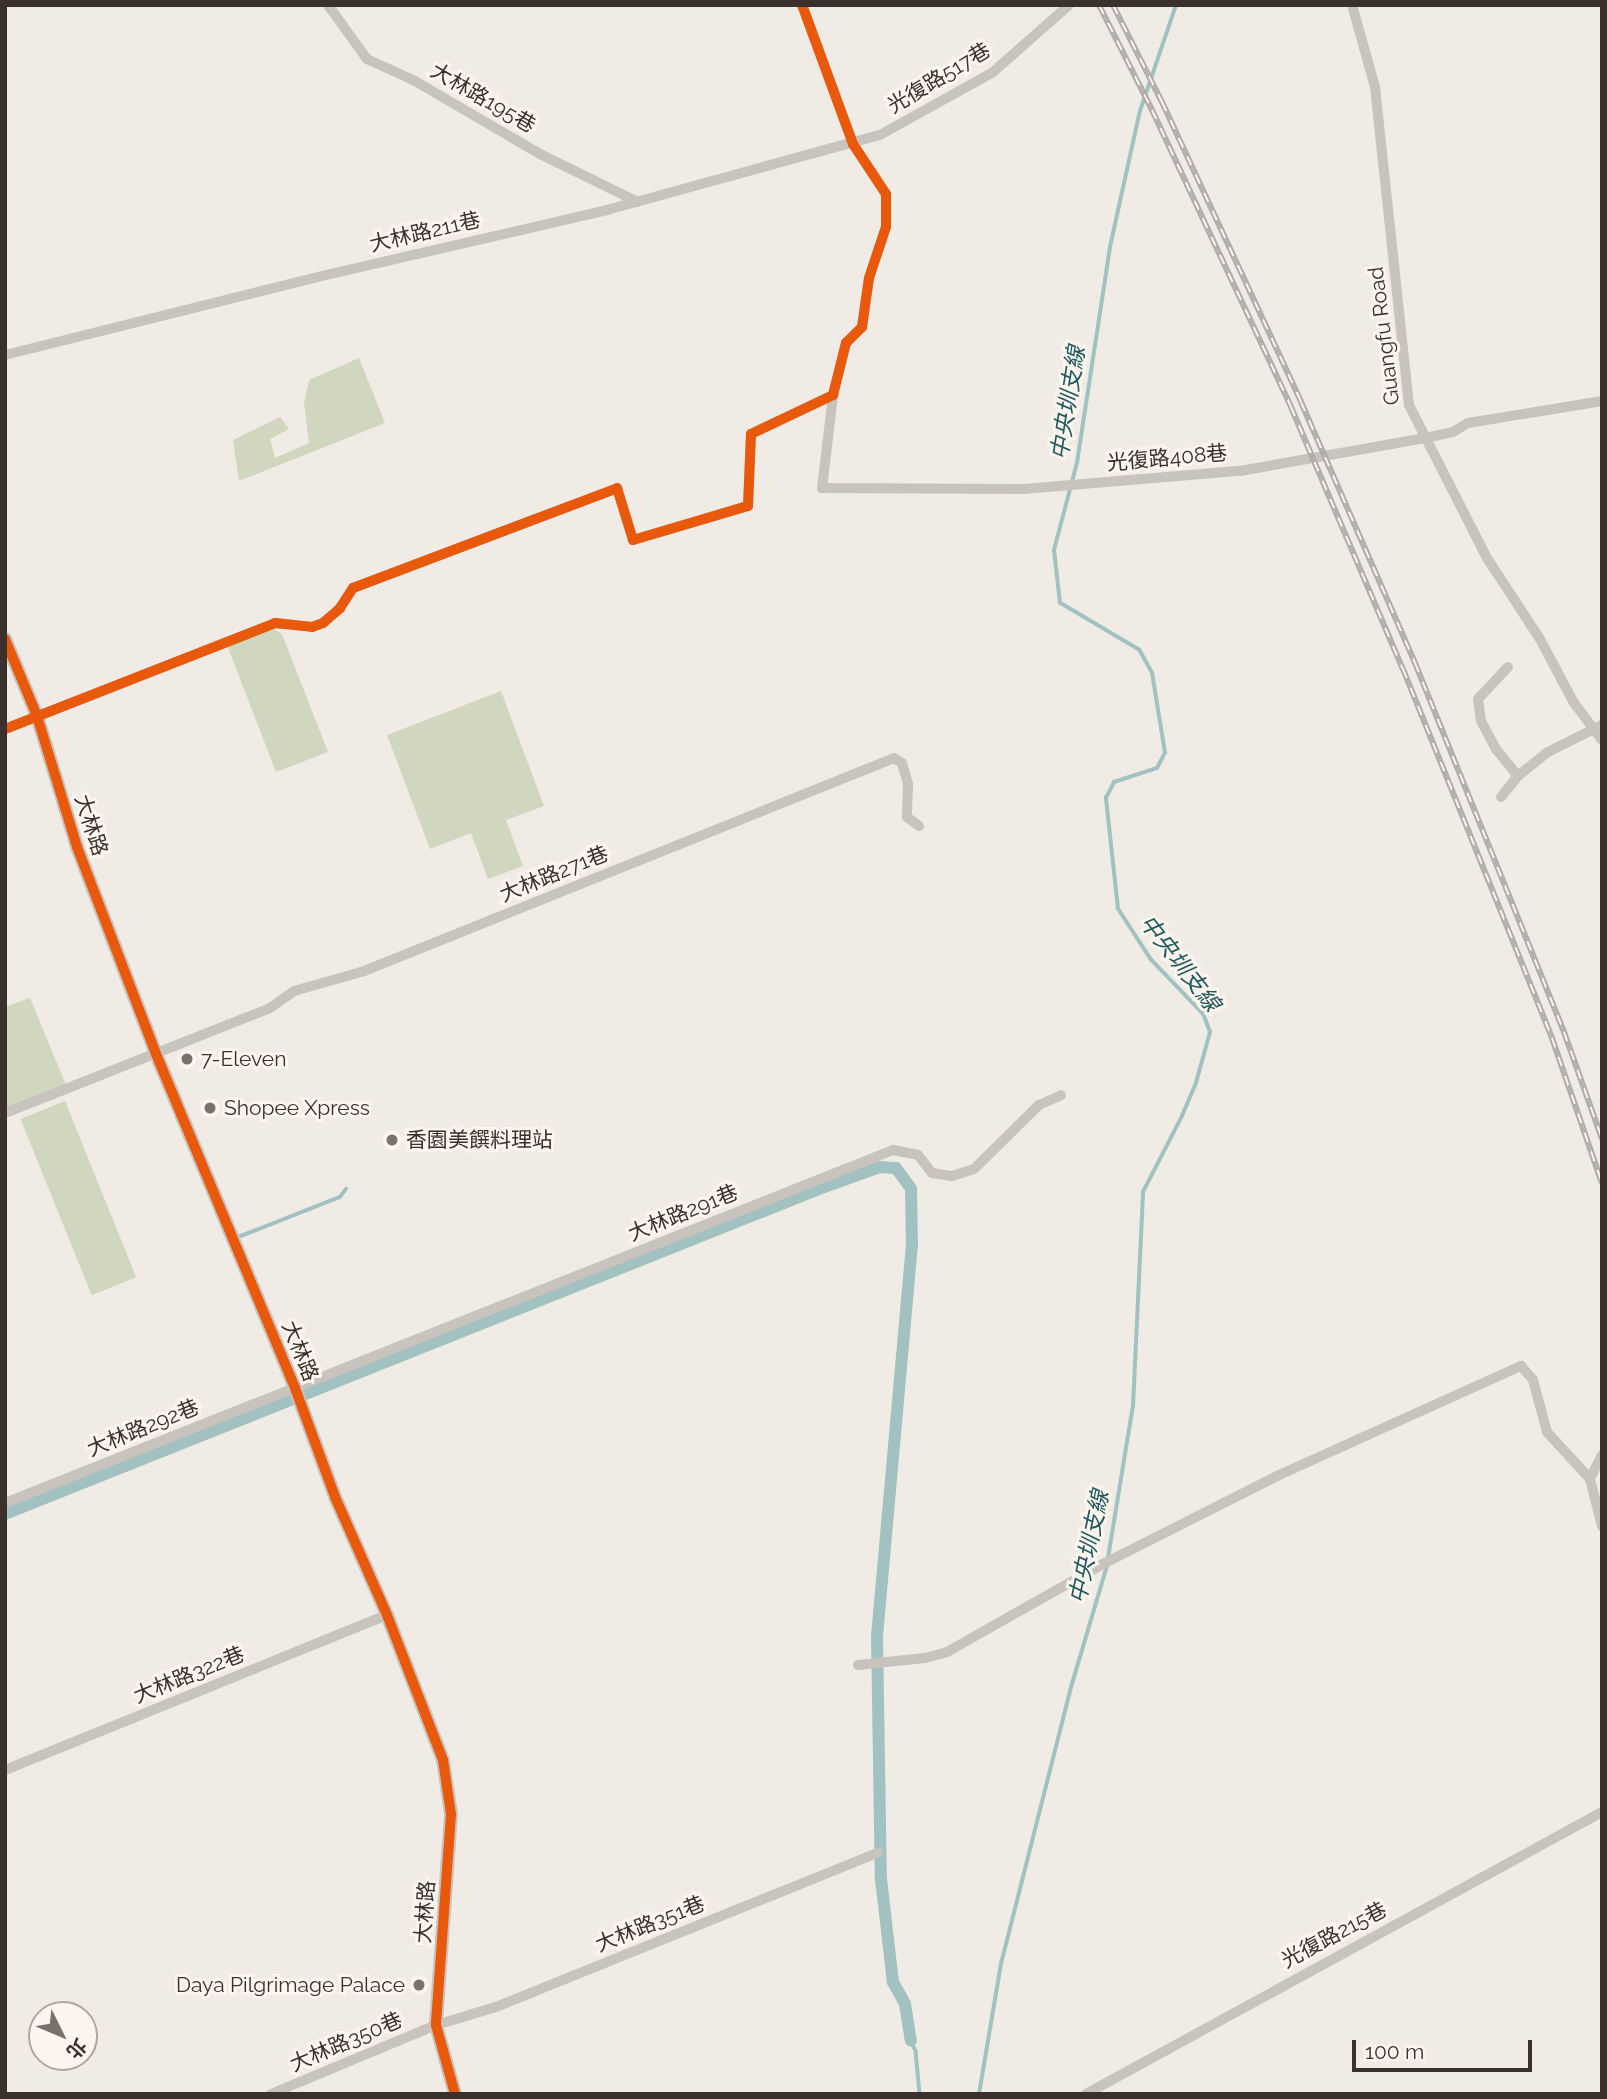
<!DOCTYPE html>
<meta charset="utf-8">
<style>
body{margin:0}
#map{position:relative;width:1607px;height:2099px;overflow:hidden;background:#f0ebe5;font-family:Raleway,"Noto Sans TC",sans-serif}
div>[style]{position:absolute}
.green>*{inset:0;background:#d1d6bf;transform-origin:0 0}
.stream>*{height:3.5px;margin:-1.75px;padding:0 1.75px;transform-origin:1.75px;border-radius:1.75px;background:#a1c2c1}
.canal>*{height:12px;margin:-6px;padding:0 6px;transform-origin:6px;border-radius:6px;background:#a1c2c1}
.minor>*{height:10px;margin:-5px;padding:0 5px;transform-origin:5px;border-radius:5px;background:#c9c3be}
.tertiary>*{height:14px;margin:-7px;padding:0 7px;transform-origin:7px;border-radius:7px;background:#c9c3be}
.rail>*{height:6px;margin-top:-3px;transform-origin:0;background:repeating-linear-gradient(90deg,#fbf5ee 0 10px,#b1aca8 0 20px);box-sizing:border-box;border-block:2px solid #b1aca8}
.cycleway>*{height:10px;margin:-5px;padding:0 5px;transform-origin:5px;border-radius:5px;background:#e8590c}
.dots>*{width:19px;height:19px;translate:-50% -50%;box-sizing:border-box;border:4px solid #fbf5ee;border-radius:50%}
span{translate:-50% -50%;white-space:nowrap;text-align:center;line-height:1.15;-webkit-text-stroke:6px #fbf5ee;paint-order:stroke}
.street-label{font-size:21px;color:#3b302b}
.poi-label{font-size:21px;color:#3b302b}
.left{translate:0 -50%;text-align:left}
.right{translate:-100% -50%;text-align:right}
.water-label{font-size:23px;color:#1f5a5e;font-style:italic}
.frame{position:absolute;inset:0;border:7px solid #3b302b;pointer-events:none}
.north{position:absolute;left:28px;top:2001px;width:70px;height:70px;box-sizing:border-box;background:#fbf5ee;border:2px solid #aea6a0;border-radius:50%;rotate:133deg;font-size:19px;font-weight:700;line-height:28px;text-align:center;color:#3b302b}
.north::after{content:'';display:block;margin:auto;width:24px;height:32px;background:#7a716c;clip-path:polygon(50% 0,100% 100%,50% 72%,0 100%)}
.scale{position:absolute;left:1352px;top:2040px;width:180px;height:32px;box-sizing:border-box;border:4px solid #3b302b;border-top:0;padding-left:9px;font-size:21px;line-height:24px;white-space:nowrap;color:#3b302b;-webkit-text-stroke:5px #fbf5ee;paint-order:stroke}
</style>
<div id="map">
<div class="green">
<i style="clip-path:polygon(359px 358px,385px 423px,239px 481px,233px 440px,280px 417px,289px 429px,270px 439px,275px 458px,309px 443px,304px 403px,309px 380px)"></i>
<i style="clip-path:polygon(272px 628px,282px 634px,328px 752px,276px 772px,227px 645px)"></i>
<i style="clip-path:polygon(501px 691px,544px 806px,506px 820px,523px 866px,488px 879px,471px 833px,430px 849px,387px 735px)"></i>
<i style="clip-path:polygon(30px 998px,66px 1085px,5px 1108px,5px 1007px)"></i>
<i style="left:65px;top:1101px;width:190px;height:48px;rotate:68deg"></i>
</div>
<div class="stream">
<i style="left:241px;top:1236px;width:106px;rotate:-21.5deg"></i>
<i style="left:340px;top:1197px;width:10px;rotate:-53deg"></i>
<i style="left:1108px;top:1558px;width:154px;rotate:-80.7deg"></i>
<i style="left:1133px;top:1406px;width:214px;rotate:-87.3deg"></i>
<i style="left:1143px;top:1192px;width:85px;rotate:-62.8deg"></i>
<i style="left:1182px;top:1116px;width:36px;rotate:-67deg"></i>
<i style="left:1196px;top:1083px;width:53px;rotate:-74.6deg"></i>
<i style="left:1210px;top:1032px;width:19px;rotate:-111deg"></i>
<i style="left:1203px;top:1014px;width:75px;rotate:-133.9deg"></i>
<i style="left:1151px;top:960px;width:61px;rotate:-122.9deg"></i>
<i style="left:1118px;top:909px;width:112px;rotate:-96.2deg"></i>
<i style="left:1106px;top:798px;width:18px;rotate:-63deg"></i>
<i style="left:1114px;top:782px;width:45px;rotate:-18deg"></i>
<i style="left:1157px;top:768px;width:17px;rotate:-62deg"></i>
<i style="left:1165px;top:753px;width:81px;rotate:-99.2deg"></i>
<i style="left:1152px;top:673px;width:26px;rotate:-119deg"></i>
<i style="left:1139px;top:650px;width:92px;rotate:-149.3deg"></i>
<i style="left:1060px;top:603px;width:53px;rotate:-96.5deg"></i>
<i style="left:1054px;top:550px;width:90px;rotate:-75.2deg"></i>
<i style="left:1077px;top:463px;width:219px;rotate:-81.3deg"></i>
<i style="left:1110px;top:247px;width:139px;rotate:-77.6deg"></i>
<i style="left:1140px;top:111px;width:112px;rotate:-71.2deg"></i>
<i style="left:911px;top:2041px;width:11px;rotate:63deg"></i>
<i style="left:916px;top:2051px;width:43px;rotate:84.7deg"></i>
<i style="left:979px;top:2094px;width:132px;rotate:-80.4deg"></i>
<i style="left:1001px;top:1964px;width:289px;rotate:-75.8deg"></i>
<i style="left:1072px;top:1684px;width:123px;rotate:-73.5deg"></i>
</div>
<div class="canal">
<i style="left:5px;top:1514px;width:882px;rotate:-21.77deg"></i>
<i style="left:824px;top:1187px;width:59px;rotate:-19.7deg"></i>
<i style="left:880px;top:1167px;width:16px;rotate:4deg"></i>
<i style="left:896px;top:1168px;width:26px;rotate:54deg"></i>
<i style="left:911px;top:1189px;width:55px;rotate:89deg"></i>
<i style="left:912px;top:1244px;width:393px;rotate:95.1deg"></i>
<i style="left:877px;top:1635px;width:244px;rotate:89.1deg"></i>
<i style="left:881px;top:1879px;width:104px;rotate:83.4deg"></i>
<i style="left:893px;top:1982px;width:25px;rotate:61deg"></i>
<i style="left:905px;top:2004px;width:37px;rotate:81deg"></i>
</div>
<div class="minor">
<i style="left:328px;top:5px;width:67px;rotate:54.2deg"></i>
<i style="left:367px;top:59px;width:53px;rotate:24.6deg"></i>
<i style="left:415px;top:81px;width:145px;rotate:30.3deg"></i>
<i style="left:540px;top:154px;width:109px;rotate:26.1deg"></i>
<i style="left:1352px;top:5px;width:85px;rotate:74.3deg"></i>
<i style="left:1375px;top:87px;width:320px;rotate:83.9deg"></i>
<i style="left:1409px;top:405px;width:172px;rotate:63deg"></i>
<i style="left:1487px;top:558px;width:97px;rotate:56.8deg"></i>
<i style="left:1540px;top:639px;width:72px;rotate:62deg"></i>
<i style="left:1574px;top:703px;width:46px;rotate:52.9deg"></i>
<i style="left:5px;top:355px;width:340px;rotate:-14deg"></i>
<i style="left:335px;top:273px;width:279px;rotate:-13deg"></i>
<i style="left:607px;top:210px;width:283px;rotate:-15.4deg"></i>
<i style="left:880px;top:135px;width:129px;rotate:-29.1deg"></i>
<i style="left:993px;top:72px;width:101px;rotate:-41.4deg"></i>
<i style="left:833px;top:395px;width:94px;rotate:96.7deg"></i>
<i style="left:822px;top:488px;width:202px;rotate:0.3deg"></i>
<i style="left:1024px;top:489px;width:217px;rotate:-4.8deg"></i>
<i style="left:1240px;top:471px;width:188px;rotate:-10.1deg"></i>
<i style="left:1425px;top:438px;width:29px;rotate:-12deg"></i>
<i style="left:1453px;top:432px;width:17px;rotate:-31deg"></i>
<i style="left:1468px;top:423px;width:136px;rotate:-9.3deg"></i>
<i style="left:1508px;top:667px;width:44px;rotate:133.2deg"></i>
<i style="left:1478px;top:699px;width:22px;rotate:82deg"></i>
<i style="left:1481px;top:721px;width:32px;rotate:62deg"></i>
<i style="left:1496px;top:749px;width:35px;rotate:51deg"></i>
<i style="left:5px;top:729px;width:290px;rotate:-21.4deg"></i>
<i style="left:275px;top:623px;width:37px;rotate:6deg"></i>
<i style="left:312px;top:627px;width:12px;rotate:-20deg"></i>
<i style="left:323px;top:623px;width:23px;rotate:-41deg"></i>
<i style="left:340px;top:608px;width:24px;rotate:-57deg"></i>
<i style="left:353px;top:588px;width:282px;rotate:-20.7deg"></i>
<i style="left:617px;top:488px;width:54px;rotate:72.9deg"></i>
<i style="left:633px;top:540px;width:120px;rotate:-16.5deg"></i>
<i style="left:748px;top:506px;width:72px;rotate:-87.6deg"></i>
<i style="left:751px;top:434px;width:91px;rotate:-25.4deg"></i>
<i style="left:833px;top:395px;width:54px;rotate:-76deg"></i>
<i style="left:846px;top:343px;width:23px;rotate:-45deg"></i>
<i style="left:862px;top:327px;width:49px;rotate:-81.9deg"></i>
<i style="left:869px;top:278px;width:54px;rotate:-71.6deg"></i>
<i style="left:886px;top:227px;width:33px;rotate:-90deg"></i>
<i style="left:886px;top:194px;width:60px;rotate:-123.4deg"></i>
<i style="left:853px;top:144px;width:148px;rotate:-110.1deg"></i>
<i style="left:1501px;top:797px;width:27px;rotate:-51deg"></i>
<i style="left:1518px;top:776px;width:36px;rotate:-39deg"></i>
<i style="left:1546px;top:753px;width:63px;rotate:-26.6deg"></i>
<i style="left:5px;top:1113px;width:285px;rotate:-21.6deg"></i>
<i style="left:270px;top:1008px;width:29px;rotate:-35deg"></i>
<i style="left:294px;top:991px;width:73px;rotate:-15.9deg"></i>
<i style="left:364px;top:971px;width:571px;rotate:-21.89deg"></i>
<i style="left:894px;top:758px;width:9px;rotate:32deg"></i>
<i style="left:902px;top:763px;width:22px;rotate:74deg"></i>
<i style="left:908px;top:784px;width:33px;rotate:92deg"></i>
<i style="left:907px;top:817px;width:15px;rotate:37deg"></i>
<i style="left:1602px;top:1455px;width:27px;rotate:117deg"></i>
<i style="left:1590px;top:1479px;width:49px;rotate:75.7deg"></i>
<i style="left:5px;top:1503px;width:956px;rotate:-21.68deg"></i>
<i style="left:893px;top:1150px;width:25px;rotate:11deg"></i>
<i style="left:918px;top:1155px;width:23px;rotate:52deg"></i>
<i style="left:932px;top:1173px;width:20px;rotate:9deg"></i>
<i style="left:952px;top:1176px;width:23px;rotate:-18deg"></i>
<i style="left:974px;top:1169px;width:91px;rotate:-44.6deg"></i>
<i style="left:1039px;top:1105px;width:24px;rotate:-24deg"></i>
<i style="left:858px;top:1665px;width:67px;rotate:-6deg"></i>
<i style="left:925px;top:1658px;width:23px;rotate:-15deg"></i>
<i style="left:947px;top:1652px;width:172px;rotate:-29.5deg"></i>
<i style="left:1097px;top:1567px;width:202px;rotate:-26.8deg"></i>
<i style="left:1277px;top:1476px;width:268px;rotate:-24.3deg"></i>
<i style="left:1521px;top:1366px;width:18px;rotate:49deg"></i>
<i style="left:1533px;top:1380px;width:54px;rotate:74.9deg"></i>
<i style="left:1547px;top:1432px;width:64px;rotate:47.5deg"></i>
<i style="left:5px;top:1770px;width:412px;rotate:-22.1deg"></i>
<i style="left:271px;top:2094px;width:179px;rotate:-22.7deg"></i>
<i style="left:436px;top:2025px;width:63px;rotate:-16.7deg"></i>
<i style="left:496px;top:2007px;width:412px;rotate:-22deg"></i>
<i style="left:1086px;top:2094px;width:588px;rotate:-28.66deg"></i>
</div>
<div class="tertiary">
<i style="left:5px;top:639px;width:83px;rotate:67.4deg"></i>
<i style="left:37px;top:716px;width:137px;rotate:73deg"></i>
<i style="left:77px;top:847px;width:222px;rotate:69.1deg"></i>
<i style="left:156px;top:1054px;width:362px;rotate:67.4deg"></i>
<i style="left:295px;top:1388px;width:116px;rotate:69.8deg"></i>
<i style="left:335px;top:1497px;width:129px;rotate:66.2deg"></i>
<i style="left:387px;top:1615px;width:155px;rotate:68.9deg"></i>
<i style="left:443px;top:1760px;width:55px;rotate:81.6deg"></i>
<i style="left:451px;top:1814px;width:212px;rotate:94.1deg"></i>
<i style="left:436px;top:2025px;width:72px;rotate:74.6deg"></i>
</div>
<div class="rail">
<i style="left:1099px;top:5px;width:118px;rotate:63.2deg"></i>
<i style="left:1152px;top:110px;width:328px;rotate:64.9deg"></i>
<i style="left:1291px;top:407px;width:285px;rotate:66.9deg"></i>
<i style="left:1403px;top:669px;width:398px;rotate:68deg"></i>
<i style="left:1552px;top:1038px;width:153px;rotate:71deg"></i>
<i style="left:1113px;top:5px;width:109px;rotate:63.2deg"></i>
<i style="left:1162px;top:102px;width:331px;rotate:65.1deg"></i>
<i style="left:1301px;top:402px;width:285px;rotate:66.4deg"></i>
<i style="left:1415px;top:663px;width:398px;rotate:68deg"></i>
<i style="left:1564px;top:1032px;width:114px;rotate:70.4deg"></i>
</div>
<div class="cycleway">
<i style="left:5px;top:639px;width:83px;rotate:67.4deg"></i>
<i style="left:37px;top:716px;width:137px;rotate:73deg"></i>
<i style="left:77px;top:847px;width:222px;rotate:69.1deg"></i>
<i style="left:156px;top:1054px;width:362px;rotate:67.4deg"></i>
<i style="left:295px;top:1388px;width:116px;rotate:69.8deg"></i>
<i style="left:335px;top:1497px;width:129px;rotate:66.2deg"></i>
<i style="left:387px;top:1615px;width:155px;rotate:68.9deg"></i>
<i style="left:443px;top:1760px;width:55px;rotate:81.6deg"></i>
<i style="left:451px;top:1814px;width:212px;rotate:94.1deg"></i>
<i style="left:436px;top:2025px;width:72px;rotate:74.6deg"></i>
<i style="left:5px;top:729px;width:290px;rotate:-21.4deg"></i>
<i style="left:275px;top:623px;width:37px;rotate:6deg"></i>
<i style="left:312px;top:627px;width:12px;rotate:-20deg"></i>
<i style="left:323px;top:623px;width:23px;rotate:-41deg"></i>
<i style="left:340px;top:608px;width:24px;rotate:-57deg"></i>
<i style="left:353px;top:588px;width:282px;rotate:-20.7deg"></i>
<i style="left:617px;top:488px;width:54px;rotate:72.9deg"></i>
<i style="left:633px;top:540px;width:120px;rotate:-16.5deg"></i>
<i style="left:748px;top:506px;width:72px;rotate:-87.6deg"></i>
<i style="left:751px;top:434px;width:91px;rotate:-25.4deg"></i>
<i style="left:833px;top:395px;width:54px;rotate:-76deg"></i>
<i style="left:846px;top:343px;width:23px;rotate:-45deg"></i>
<i style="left:862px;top:327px;width:49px;rotate:-81.9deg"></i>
<i style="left:869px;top:278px;width:54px;rotate:-71.6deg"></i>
<i style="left:886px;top:227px;width:33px;rotate:-90deg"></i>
<i style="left:886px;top:194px;width:60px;rotate:-123.4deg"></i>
<i style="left:853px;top:144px;width:148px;rotate:-110.1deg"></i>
</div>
<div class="dots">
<i style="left:187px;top:1059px;background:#7a716c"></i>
<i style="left:210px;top:1108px;background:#7a716c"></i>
<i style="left:392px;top:1140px;background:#7a716c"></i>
<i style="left:419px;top:1985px;background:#7a716c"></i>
</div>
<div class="street-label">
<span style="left:939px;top:78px;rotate:-31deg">光復路517巷</span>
<span style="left:483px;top:98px;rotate:30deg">大林路195巷</span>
<span style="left:425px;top:232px;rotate:-13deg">大林路211巷</span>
<span style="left:1384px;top:336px;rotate:-97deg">Guangfu Road</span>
<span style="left:1167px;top:458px;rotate:-5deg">光復路408巷</span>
<span style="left:91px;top:825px;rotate:72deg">大林路</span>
<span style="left:554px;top:874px;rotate:-22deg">大林路271巷</span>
<span style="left:683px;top:1213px;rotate:-22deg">大林路291巷</span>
<span style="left:300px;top:1351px;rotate:68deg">大林路</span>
<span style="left:143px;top:1428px;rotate:-22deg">大林路292巷</span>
<span style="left:189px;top:1675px;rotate:-22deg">大林路322巷</span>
<span style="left:425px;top:1912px;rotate:-86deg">大林路</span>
<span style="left:650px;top:1924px;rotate:-22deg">大林路351巷</span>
<span style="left:1334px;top:1935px;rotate:-28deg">光復路215巷</span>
<span style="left:346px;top:2042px;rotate:-23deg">大林路350巷</span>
</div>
<div class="poi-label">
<span class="left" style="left:201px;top:1059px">7-Eleven</span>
<span class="left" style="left:224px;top:1108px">Shopee Xpress</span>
<span class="left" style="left:406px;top:1140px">香園美饌料理站</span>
<span class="right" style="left:405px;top:1985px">Daya Pilgrimage Palace</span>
</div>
<div class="water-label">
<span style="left:1068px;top:403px;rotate:-81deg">中央圳支線</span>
<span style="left:1180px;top:963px;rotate:52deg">中央圳支線</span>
<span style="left:1089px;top:1547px;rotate:-78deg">中央圳支線</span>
</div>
<div class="frame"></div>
<div class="north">北</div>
<div class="scale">100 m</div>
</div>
